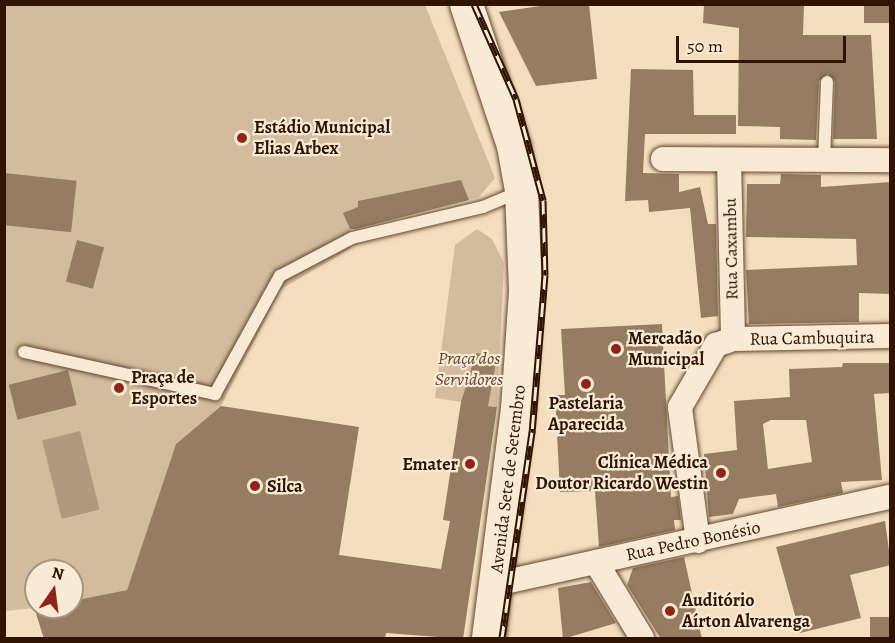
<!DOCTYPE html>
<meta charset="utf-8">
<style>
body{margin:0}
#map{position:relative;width:895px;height:643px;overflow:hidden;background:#f4debd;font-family:Alegreya,serif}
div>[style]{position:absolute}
.green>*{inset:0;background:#d3bb9d}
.water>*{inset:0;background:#b1997d;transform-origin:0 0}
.building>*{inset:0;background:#967d62;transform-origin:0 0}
.roads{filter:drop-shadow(0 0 2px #61462f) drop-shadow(0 0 2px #61462f)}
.service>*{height:12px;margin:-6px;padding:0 6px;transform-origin:6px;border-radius:6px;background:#f8ead4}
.minor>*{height:24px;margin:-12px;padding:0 12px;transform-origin:12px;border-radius:12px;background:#f8ead4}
.secondary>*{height:33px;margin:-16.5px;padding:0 16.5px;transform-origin:16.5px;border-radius:16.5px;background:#f8ead4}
.rail>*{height:7px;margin-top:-3.5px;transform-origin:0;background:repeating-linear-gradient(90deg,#f8ead4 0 14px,#301300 0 28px);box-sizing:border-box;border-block:2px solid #301300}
.dots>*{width:16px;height:16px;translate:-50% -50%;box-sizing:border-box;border:3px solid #f8ead4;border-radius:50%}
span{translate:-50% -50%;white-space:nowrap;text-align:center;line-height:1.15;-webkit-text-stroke:4.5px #f8ead4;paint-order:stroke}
.poi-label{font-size:18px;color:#301300;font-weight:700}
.left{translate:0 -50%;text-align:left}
.right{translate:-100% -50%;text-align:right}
.street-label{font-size:18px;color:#301300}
.park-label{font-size:18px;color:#61452f;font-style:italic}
.frame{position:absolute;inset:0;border:6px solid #301300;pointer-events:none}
.north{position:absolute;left:24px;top:559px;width:60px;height:60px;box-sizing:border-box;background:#f8ead4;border:2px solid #a8947f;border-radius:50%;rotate:14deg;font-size:16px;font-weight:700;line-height:24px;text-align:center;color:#301300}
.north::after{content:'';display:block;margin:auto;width:21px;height:27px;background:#8f2418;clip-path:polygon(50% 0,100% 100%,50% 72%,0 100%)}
.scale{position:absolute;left:676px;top:36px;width:170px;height:27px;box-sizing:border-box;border:3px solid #301300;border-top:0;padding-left:8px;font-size:18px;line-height:21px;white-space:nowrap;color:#301300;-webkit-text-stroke:4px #f8ead4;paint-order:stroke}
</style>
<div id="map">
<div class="green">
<i style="clip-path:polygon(4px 5px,425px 5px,495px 178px,479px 197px,350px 229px,350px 249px,281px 289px,221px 406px,176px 444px,127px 590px,72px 601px,72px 571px,36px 571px,36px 607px,43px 607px,5px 611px)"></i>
<i style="clip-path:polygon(477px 229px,492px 239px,504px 263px,497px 407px,435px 398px,455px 245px)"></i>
</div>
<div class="water">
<i style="left:80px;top:431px;width:81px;height:39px;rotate:76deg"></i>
</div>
<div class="building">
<i style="clip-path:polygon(553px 4px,589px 4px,597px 79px,536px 86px,499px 12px)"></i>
<i style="clip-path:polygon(704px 4px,804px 4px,803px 35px,871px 35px,877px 139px,833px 139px,835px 82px,828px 74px,819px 81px,816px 140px,780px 139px,780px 127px,738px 126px,739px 28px,703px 23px)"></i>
<i style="left:864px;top:4px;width:27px;height:19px"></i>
<i style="clip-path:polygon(631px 69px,693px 70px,694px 115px,736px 115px,736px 134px,645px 134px,643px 173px,679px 174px,679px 192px,700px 187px,708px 224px,716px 224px,718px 316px,701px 318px,690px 208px,649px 212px,648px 200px,625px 201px)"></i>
<i style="left:4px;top:173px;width:73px;height:52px;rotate:6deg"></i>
<i style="clip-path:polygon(781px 174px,821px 175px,821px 187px,891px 182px,891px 294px,859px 293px,859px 322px,749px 324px,746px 270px,857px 265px,856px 239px,746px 237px,747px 184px,780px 184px)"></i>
<i style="clip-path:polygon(461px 180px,469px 200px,356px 229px,350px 229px,343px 213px,358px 207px,358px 201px)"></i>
<i style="left:77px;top:240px;width:28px;height:43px;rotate:15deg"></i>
<i style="clip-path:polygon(662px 324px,671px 497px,678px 496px,681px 520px,674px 520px,675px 530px,599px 547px,595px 491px,560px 492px,555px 395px,565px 395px,561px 329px)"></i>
<i style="clip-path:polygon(476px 353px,497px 357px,488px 406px,497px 407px,463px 639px,386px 633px,385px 639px,44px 639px,34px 607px,72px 607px,72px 601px,127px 590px,176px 444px,221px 406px,359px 427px,339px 555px,441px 569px,450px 521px,443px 520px,461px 402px)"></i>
<i style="clip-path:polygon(evenodd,843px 363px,891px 363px,891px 393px,874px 394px,882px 480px,841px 482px,843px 493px,778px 507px,776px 494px,739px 499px,733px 514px,709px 517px,704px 454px,737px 450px,734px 401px,790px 397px,789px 369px,842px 367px,843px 363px,771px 420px,806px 420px,812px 462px,768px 469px,763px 424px,771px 420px)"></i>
<i style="left:68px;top:370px;width:36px;height:61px;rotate:76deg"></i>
<i style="clip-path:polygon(885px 521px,891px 565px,850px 575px,861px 618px,800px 633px,776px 547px)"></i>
<i style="clip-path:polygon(684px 557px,702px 639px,661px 639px,627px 585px,633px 568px)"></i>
<i style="clip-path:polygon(591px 582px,616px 623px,563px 639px,558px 588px)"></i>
<i style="left:891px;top:617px;width:22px;height:21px;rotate:90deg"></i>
</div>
<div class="roads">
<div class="service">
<i style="left:824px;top:160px;width:78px;rotate:-87.8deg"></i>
<i style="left:24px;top:352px;width:196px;rotate:12.4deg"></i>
<i style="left:215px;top:394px;width:135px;rotate:-61.2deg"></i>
<i style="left:280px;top:276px;width:81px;rotate:-27.8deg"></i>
<i style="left:352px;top:238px;width:135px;rotate:-13.3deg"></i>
<i style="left:483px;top:207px;width:38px;rotate:-23deg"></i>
</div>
<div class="minor">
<i style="left:663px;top:159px;width:227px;rotate:0.3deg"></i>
<i style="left:729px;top:160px;width:179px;rotate:88.7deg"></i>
<i style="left:698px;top:541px;width:135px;rotate:-97.7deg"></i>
<i style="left:680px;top:407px;width:72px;rotate:-59.9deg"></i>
<i style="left:716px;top:345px;width:18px;rotate:-19deg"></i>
<i style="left:733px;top:339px;width:157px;rotate:-1.1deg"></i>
<i style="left:596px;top:562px;width:89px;rotate:58.8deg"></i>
<i style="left:496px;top:584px;width:403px;rotate:-12.5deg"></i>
</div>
<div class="secondary">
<i style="left:466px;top:4px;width:149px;rotate:71.6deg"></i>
<i style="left:513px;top:145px;width:46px;rotate:79.9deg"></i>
<i style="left:521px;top:190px;width:101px;rotate:87.7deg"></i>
<i style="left:525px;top:291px;width:117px;rotate:93.9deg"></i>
<i style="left:517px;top:408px;width:232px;rotate:97.2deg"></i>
</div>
</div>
<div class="rail">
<i style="left:474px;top:4px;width:104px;rotate:66.1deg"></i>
<i style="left:516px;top:99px;width:105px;rotate:75deg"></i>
<i style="left:543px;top:200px;width:75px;rotate:88.5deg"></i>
<i style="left:545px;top:275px;width:158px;rotate:94.7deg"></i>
<i style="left:532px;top:432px;width:208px;rotate:98.3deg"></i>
</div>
<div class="dots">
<i style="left:242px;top:138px;background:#8f2418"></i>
<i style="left:616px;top:349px;background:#8f2418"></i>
<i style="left:586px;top:384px;background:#8f2418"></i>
<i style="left:119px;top:388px;background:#8f2418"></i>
<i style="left:470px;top:464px;background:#8f2418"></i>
<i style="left:721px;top:473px;background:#8f2418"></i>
<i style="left:255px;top:486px;background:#8f2418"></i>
<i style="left:670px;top:611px;background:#8f2418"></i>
</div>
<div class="poi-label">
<span class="left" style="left:254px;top:138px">Estádio Municipal<br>Elias Arbex</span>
<span class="left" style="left:628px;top:349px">Mercadão<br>Municipal</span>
<span class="left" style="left:131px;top:388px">Praça de<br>Esportes</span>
<span style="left:586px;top:414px">Pastelaria<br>Aparecida</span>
<span class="right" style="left:708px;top:473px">Clínica Médica<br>Doutor Ricardo Westin</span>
<span class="right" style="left:458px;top:464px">Emater</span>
<span class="left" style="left:267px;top:486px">Silca</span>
<span class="left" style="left:682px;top:611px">Auditório<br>Aírton Alvarenga</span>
</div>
<div class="street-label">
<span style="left:731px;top:249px;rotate:-91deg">Rua Caxambu</span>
<span style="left:812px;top:338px;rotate:-1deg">Rua Cambuquira</span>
<span style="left:508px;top:479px;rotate:-83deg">Avenida Sete de Setembro</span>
<span style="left:693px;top:541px;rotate:-12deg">Rua Pedro Bonésio</span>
</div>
<div class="park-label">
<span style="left:469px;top:369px">Praça dos<br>Servidores</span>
</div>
<div class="frame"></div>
<div class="north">N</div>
<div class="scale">50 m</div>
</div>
